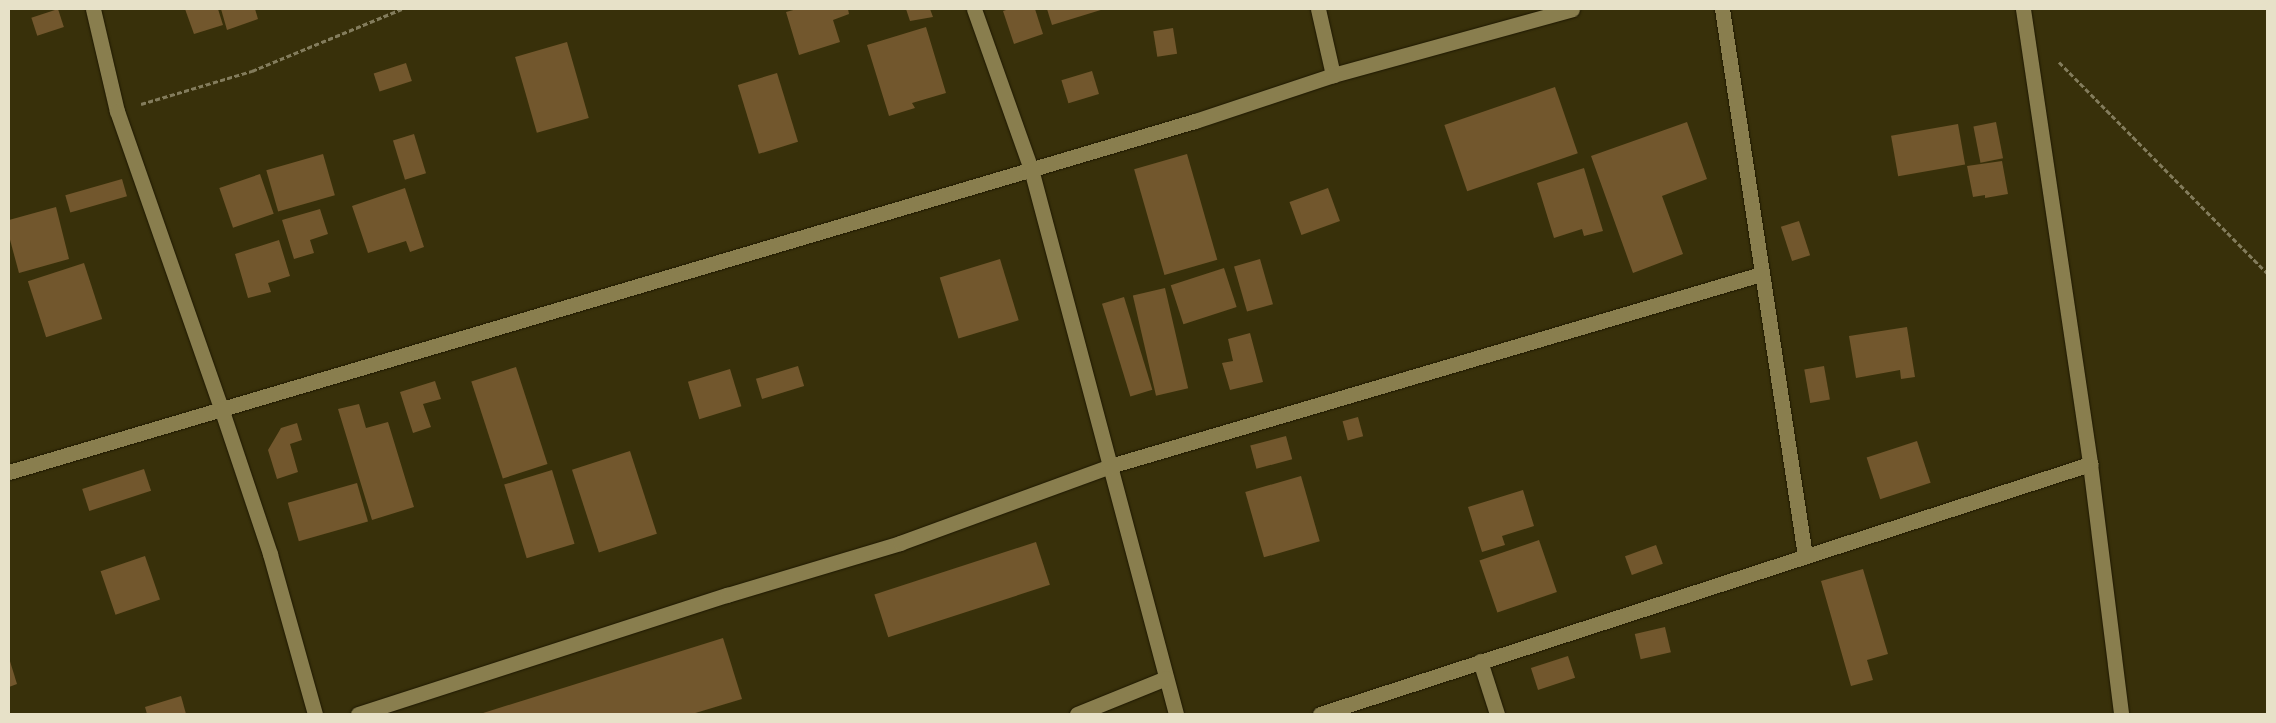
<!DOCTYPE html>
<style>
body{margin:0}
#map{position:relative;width:2276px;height:723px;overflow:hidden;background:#38300a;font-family:Overpass,sans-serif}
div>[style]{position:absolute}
.building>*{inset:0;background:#72572d;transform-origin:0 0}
.path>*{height:3px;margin-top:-1.5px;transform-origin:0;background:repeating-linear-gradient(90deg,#837c5c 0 5px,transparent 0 7.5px)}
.roads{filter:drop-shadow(0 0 1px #1e1801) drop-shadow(0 0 1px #1e1801)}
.minor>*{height:15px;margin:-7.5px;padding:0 7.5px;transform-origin:7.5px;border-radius:7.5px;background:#897e4e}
span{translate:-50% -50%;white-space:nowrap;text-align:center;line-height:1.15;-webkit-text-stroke:5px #2e2601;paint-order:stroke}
.frame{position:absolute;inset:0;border:10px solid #e7e1c8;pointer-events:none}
</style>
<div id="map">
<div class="building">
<i style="left:58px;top:9px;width:19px;height:28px;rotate:72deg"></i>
<i style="clip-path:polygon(185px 9px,218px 9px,223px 25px,194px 34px)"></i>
<i style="clip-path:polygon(221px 9px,255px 9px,258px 19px,227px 30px)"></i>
<i style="clip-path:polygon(797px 9px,848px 9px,849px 14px,833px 20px,840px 42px,799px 55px,786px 12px)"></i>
<i style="clip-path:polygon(906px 9px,930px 9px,933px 17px,910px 21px)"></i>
<i style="clip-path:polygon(1009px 9px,1035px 9px,1043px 34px,1014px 44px,1003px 11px)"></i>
<i style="clip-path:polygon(1047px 9px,1104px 9px,1052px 25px)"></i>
<i style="clip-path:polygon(926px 27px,946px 93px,912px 103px,915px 108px,889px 116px,867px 45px)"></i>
<i style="left:1173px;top:28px;width:26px;height:20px;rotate:81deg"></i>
<i style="left:567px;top:42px;width:79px;height:54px;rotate:74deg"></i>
<i style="left:406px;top:63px;width:19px;height:34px;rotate:72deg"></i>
<i style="left:1092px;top:71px;width:24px;height:32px;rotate:73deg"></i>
<i style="left:777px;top:73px;width:72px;height:41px;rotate:73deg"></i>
<i style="left:1555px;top:87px;width:70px;height:117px;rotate:71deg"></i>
<i style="clip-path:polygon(1687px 122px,1707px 179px,1662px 196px,1683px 254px,1633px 273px,1591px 156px)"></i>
<i style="left:1996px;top:122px;width:37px;height:23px;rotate:79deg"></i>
<i style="left:1958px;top:124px;width:41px;height:68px;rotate:80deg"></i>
<i style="left:414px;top:134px;width:41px;height:22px;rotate:73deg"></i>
<i style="left:323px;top:154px;width:43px;height:59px;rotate:74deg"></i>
<i style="left:1187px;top:154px;width:110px;height:55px;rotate:74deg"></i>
<i style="clip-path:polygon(2002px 161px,2008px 194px,1985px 198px,1985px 195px,1973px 197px,1967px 166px)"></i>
<i style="clip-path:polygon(1584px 168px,1603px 231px,1584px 236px,1582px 229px,1554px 238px,1537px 183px)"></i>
<i style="left:260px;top:174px;width:42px;height:43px;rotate:71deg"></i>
<i style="left:122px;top:179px;width:18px;height:59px;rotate:74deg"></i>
<i style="clip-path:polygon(405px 188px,424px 247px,410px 252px,406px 241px,368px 253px,352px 206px)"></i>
<i style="left:1328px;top:188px;width:35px;height:41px;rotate:70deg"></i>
<i style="clip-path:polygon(56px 207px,69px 259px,19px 273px,9px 236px,9px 220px)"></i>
<i style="clip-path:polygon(320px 209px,328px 234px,310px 240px,314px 253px,294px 259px,282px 220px)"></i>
<i style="left:1799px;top:221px;width:36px;height:19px;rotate:72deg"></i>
<i style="clip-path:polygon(279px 240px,290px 276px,268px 283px,271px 292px,248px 298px,235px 254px)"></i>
<i style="left:1000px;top:259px;width:64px;height:63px;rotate:73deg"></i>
<i style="left:1260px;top:259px;width:47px;height:27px;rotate:74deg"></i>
<i style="left:84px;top:263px;width:59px;height:59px;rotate:72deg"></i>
<i style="left:1224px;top:268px;width:41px;height:56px;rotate:72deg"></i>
<i style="left:1165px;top:288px;width:103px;height:33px;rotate:77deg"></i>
<i style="left:1124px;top:297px;width:97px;height:23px;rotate:73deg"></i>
<i style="clip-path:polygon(1907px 327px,1915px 377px,1901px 379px,1900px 370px,1856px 378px,1849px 336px)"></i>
<i style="clip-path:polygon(1250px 333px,1263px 382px,1230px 390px,1222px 363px,1233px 361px,1228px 339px)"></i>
<i style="left:798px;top:366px;width:21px;height:44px;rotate:73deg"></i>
<i style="left:1824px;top:366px;width:34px;height:20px;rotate:80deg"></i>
<i style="left:516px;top:367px;width:102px;height:47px;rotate:72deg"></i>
<i style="left:730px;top:369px;width:39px;height:44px;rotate:73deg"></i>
<i style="clip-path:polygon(435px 381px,441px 399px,423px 404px,431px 427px,413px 433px,400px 392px)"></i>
<i style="clip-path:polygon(359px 404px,366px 428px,388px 422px,414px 507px,372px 520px,338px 409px)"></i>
<i style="left:1358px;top:417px;width:20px;height:16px;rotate:75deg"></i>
<i style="clip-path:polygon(297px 423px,302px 440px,290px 444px,298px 472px,277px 479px,268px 450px,281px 428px)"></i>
<i style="left:1286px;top:436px;width:24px;height:37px;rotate:75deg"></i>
<i style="left:1917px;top:441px;width:44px;height:53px;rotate:72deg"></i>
<i style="left:630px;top:451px;width:87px;height:61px;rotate:72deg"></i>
<i style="left:144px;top:469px;width:23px;height:65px;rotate:72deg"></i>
<i style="left:552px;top:470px;width:77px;height:50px;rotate:73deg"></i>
<i style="left:1301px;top:476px;width:68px;height:58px;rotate:74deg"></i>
<i style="left:357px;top:483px;width:40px;height:72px;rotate:74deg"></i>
<i style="clip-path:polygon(1523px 490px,1534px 526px,1502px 536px,1505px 545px,1482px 552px,1468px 507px)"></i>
<i style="left:1539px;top:540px;width:55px;height:63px;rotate:71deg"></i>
<i style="left:1036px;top:542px;width:45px;height:170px;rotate:72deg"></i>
<i style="left:1656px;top:545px;width:20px;height:33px;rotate:70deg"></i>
<i style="left:145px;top:556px;width:46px;height:47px;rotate:71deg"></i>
<i style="clip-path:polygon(1863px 569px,1888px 654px,1867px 660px,1873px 680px,1851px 686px,1821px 581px)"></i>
<i style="left:1665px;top:627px;width:26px;height:31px;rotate:77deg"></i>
<i style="clip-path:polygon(723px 638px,742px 699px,692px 714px,480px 714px)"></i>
<i style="left:1568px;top:656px;width:23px;height:39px;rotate:72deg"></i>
<i style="clip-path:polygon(9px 658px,17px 684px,9px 687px)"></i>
<i style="clip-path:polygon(181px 696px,186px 714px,147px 714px,145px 707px)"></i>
</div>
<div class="path">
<i style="left:2059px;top:62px;width:296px;rotate:45.4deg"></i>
<i style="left:141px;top:104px;width:116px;rotate:-16.6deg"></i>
<i style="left:252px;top:71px;width:162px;rotate:-22.5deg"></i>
</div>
<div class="roads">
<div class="minor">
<i style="left:93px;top:9px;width:105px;rotate:76.8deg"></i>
<i style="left:117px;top:111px;width:315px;rotate:70.7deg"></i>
<i style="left:221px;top:408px;width:154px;rotate:71.4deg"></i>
<i style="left:270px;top:554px;width:166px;rotate:74.3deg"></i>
<i style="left:974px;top:9px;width:170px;rotate:70.4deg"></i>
<i style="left:1031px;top:169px;width:564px;rotate:75.1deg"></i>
<i style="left:1318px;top:9px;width:68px;rotate:77.2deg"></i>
<i style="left:1722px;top:9px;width:553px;rotate:81.37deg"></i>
<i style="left:2023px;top:9px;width:460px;rotate:81.6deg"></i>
<i style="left:2090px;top:464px;width:252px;rotate:82.9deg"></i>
<i style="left:9px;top:472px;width:1237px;rotate:-16.49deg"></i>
<i style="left:1195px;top:121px;width:145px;rotate:-18.4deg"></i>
<i style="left:1333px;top:75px;width:248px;rotate:-15.4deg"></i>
<i style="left:1480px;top:661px;width:56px;rotate:72.2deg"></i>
<i style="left:358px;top:714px;width:388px;rotate:-17.9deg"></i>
<i style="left:727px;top:595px;width:181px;rotate:-16.7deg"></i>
<i style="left:900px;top:543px;width:224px;rotate:-20.1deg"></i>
<i style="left:1110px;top:466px;width:679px;rotate:-16.43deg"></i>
<i style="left:1077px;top:714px;width:96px;rotate:-22deg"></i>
<i style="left:1320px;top:714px;width:810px;rotate:-17.99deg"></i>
</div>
</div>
<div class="frame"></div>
</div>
